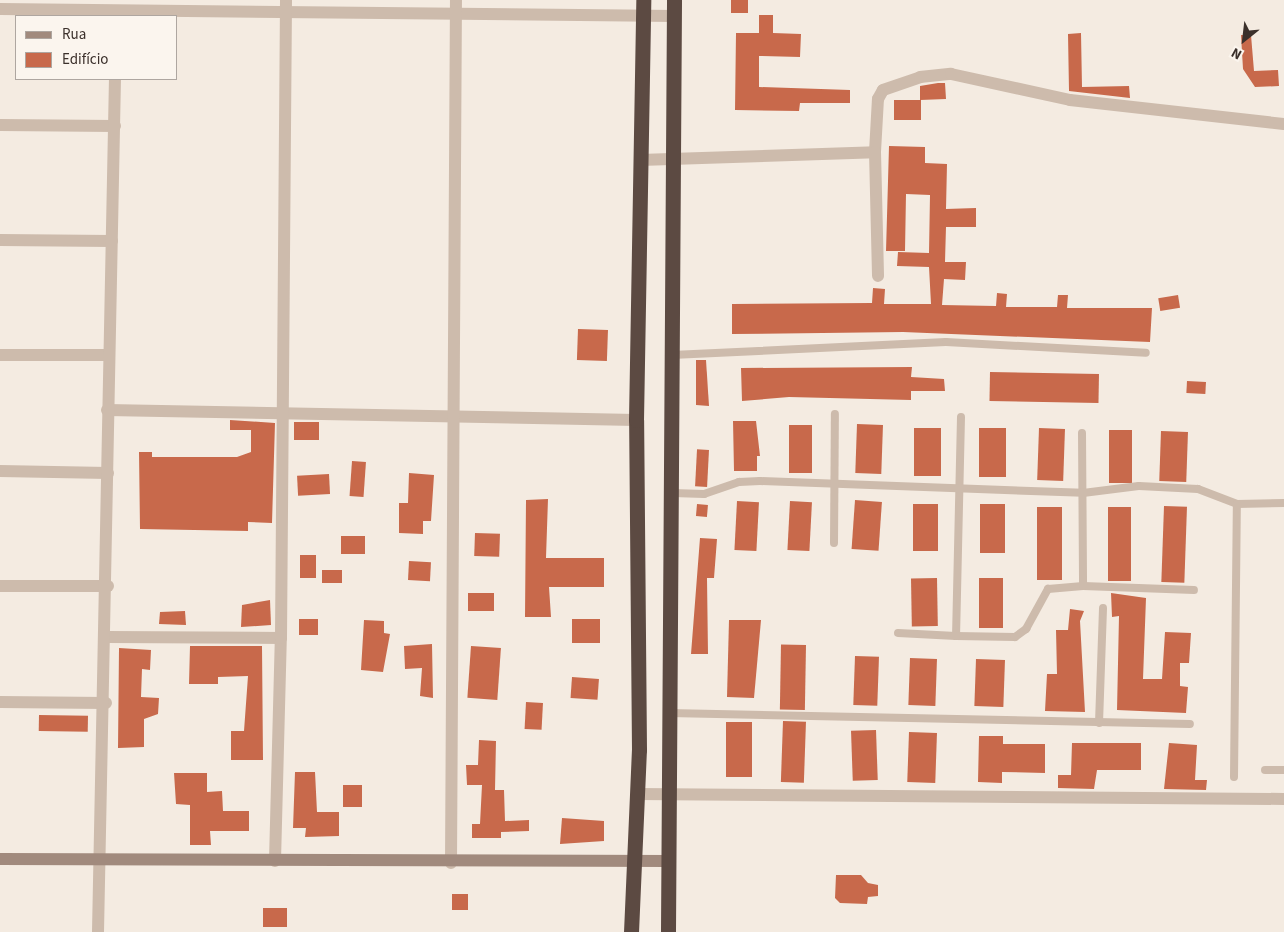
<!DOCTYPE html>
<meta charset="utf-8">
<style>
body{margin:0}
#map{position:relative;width:1284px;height:932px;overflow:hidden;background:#f4ebe1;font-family:"Source Sans 3",sans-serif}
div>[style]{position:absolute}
.building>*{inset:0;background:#c8694b;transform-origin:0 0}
.lane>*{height:8px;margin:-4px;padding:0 4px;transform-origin:4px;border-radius:4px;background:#cdbbac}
.street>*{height:12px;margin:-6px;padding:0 6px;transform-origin:6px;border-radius:6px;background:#cdbbac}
.secondary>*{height:12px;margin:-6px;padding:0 6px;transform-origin:6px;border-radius:6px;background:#a18a7d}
.highway>*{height:15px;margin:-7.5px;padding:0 7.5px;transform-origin:7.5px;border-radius:7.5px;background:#5c4a42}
span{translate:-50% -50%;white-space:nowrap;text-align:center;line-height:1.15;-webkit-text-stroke:5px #fbf5ee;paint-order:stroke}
.legend{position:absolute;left:15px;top:15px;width:162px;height:65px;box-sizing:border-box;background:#fbf5ee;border:1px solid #aea6a0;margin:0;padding:6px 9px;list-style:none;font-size:15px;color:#3b302b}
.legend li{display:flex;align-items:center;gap:10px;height:25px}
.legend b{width:25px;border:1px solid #aea6a0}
.north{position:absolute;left:1219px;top:15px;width:50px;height:50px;-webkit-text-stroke:4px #fbf5ee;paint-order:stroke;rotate:209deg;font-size:14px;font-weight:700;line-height:20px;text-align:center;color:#3b302b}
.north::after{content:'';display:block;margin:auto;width:18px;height:22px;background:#3b302b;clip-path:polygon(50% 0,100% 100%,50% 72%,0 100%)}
</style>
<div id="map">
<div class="building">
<i style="left:731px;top:0;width:17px;height:13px"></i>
<i style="clip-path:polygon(759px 15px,773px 15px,773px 33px,801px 34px,800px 57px,759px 56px,759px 87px,850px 90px,850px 103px,800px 103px,799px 111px,735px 110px,736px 33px,759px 33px)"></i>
<i style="clip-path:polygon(1081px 33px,1082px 87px,1129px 86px,1130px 98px,1069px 91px,1068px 34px)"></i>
<i style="clip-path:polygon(1241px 35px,1251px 35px,1254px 71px,1278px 70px,1279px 86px,1255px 87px,1243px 69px)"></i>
<i style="clip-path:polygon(938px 83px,945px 83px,946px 99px,920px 100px,920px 86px)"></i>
<i style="left:894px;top:100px;width:27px;height:20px"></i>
<i style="clip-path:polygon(889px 146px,925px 147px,925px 163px,947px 164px,946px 209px,976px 208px,976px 227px,946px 227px,945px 262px,966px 262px,965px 280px,944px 279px,942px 305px,996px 306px,997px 293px,1007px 294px,1006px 307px,1057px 307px,1058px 295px,1068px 295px,1067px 308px,1152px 308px,1150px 342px,903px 332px,732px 334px,732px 304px,872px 303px,873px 288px,885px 289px,884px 304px,931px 304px,929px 267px,897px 266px,898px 252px,929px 253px,930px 195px,906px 194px,905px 251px,886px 251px)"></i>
<i style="left:1178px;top:295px;width:13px;height:20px;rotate:81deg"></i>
<i style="left:578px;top:329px;width:30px;height:31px;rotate:2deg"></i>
<i style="clip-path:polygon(696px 360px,706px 360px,709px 406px,696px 405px)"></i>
<i style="clip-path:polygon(912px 367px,911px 377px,944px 379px,945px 391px,911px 391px,911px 400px,789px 397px,742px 401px,741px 368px)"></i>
<i style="left:990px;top:372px;width:109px;height:29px;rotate:1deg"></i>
<i style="left:1187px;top:381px;width:19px;height:12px;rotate:3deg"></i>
<i style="clip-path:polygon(230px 420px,275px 423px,272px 523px,248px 522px,248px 531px,140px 529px,139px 452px,152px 452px,152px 457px,237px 457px,251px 452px,251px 430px,230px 430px)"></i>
<i style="clip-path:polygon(733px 421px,756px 421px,760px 456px,757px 456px,757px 471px,734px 471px)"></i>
<i style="left:294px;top:422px;width:25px;height:18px"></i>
<i style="left:857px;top:424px;width:26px;height:49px;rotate:2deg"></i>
<i style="left:789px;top:425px;width:23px;height:48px"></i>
<i style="left:914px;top:428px;width:27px;height:48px"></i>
<i style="left:979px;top:428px;width:27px;height:49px"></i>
<i style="left:1039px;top:428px;width:26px;height:52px;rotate:2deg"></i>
<i style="left:1109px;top:430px;width:23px;height:53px"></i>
<i style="left:1161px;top:431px;width:27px;height:50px;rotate:2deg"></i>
<i style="left:709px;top:450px;width:37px;height:12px;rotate:93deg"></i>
<i style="left:352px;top:461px;width:14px;height:35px;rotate:4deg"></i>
<i style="clip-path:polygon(409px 473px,434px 475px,431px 521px,423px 521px,423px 534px,399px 533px,399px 503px,408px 503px)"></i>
<i style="left:329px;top:474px;width:20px;height:32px;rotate:87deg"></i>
<i style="clip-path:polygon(548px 499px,546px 558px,604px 558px,604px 587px,549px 587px,551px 617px,525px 617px,526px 500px)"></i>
<i style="left:855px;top:500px;width:27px;height:49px;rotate:4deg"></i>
<i style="left:737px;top:501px;width:22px;height:49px;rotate:3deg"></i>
<i style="left:790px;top:501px;width:22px;height:49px;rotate:3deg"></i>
<i style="left:697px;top:504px;width:11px;height:12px;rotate:5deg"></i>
<i style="left:913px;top:504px;width:25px;height:47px"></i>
<i style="left:980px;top:504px;width:25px;height:49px"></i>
<i style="left:1164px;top:506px;width:23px;height:76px;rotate:2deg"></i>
<i style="left:1037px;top:507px;width:25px;height:73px"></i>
<i style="left:1108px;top:507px;width:23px;height:74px"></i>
<i style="left:475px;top:533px;width:25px;height:23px;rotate:2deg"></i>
<i style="left:341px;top:536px;width:24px;height:18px"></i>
<i style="clip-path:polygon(700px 538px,717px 539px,714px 578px,707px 578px,708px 654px,691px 654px)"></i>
<i style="left:300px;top:555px;width:16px;height:23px"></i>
<i style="left:409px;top:561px;width:22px;height:19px;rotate:3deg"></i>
<i style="left:322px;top:570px;width:20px;height:13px"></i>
<i style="left:937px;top:578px;width:48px;height:26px;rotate:89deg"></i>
<i style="left:979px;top:578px;width:24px;height:50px"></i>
<i style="left:468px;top:593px;width:26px;height:18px"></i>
<i style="clip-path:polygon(1111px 593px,1146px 598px,1143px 679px,1162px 679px,1165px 632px,1191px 633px,1189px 663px,1180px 663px,1180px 686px,1188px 687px,1186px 713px,1117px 710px,1119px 616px,1112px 617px)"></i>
<i style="clip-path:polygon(270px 600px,271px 625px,241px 627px,242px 605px)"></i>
<i style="clip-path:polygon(1070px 609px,1084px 611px,1080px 621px,1085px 712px,1045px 711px,1047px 674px,1057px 674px,1056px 630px,1068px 630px)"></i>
<i style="clip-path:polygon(185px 611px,186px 625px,159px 624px,160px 612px)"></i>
<i style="left:299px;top:619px;width:19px;height:16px"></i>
<i style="left:572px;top:619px;width:28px;height:24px"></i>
<i style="clip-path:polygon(364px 620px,384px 621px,384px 633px,390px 634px,383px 672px,361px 670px)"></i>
<i style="clip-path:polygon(729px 620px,761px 620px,754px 698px,727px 697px)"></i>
<i style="clip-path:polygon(432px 644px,433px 698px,420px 696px,422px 668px,405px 669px,404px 646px)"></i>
<i style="left:806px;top:645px;width:65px;height:25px;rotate:91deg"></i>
<i style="clip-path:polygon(190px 646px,262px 646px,263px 760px,231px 760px,231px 731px,244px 731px,248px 676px,218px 677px,218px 684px,189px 684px)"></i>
<i style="left:471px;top:646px;width:30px;height:52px;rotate:4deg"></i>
<i style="clip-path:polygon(119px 648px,151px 650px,150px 670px,142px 669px,141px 697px,159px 698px,158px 714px,144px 719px,144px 747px,118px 748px)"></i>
<i style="left:855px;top:656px;width:24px;height:49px;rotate:2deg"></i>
<i style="left:910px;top:658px;width:27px;height:47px;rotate:2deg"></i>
<i style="left:976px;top:659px;width:29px;height:47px;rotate:2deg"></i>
<i style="left:572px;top:677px;width:27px;height:21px;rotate:4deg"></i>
<i style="left:526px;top:702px;width:17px;height:27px;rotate:3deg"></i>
<i style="left:39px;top:715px;width:49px;height:16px;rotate:1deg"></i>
<i style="left:783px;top:721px;width:23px;height:61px;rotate:2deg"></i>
<i style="left:726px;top:722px;width:26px;height:55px"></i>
<i style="left:876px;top:730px;width:50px;height:25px;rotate:88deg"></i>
<i style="left:909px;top:732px;width:28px;height:50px;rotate:2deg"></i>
<i style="clip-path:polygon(979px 736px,1003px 736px,1003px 744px,1045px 744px,1045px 773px,1002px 772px,1002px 783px,978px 782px)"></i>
<i style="clip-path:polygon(479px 740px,496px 741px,495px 790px,504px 790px,505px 821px,529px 820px,529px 831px,501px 832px,501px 838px,472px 838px,472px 824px,480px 824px,482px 785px,467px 785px,466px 765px,478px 765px)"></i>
<i style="clip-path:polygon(1072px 743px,1141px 743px,1141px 770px,1097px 770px,1094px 789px,1058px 788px,1058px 775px,1071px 775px)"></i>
<i style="clip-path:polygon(1169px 743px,1197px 745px,1195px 780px,1207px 780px,1206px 790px,1164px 789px)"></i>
<i style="clip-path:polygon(295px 772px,315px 772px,317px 812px,339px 812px,339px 836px,305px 837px,306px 828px,293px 828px)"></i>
<i style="clip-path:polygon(174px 773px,207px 773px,207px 792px,222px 791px,223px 811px,249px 811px,249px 831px,210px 831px,211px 845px,190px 845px,190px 805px,176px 804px)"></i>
<i style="left:343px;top:785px;width:19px;height:22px"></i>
<i style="clip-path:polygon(562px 818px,604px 821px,604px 841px,560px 844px)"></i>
<i style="clip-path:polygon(836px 875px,861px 875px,868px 883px,878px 885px,878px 896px,868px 897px,867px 904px,840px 903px,835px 898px)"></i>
<i style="left:452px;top:894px;width:16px;height:16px"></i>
<i style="left:287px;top:908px;width:19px;height:24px;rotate:90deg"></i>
</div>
<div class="lane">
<i style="left:672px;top:355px;width:274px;rotate:-2.7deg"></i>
<i style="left:946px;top:342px;width:200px;rotate:3.1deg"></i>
<i style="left:961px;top:417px;width:219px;rotate:91.3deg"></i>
<i style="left:956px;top:636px;width:59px;rotate:1deg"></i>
<i style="left:1015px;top:637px;width:14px;rotate:-36deg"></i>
<i style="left:1026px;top:629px;width:46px;rotate:-61.2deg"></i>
<i style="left:1048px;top:589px;width:35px;rotate:-5deg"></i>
<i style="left:1083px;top:586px;width:111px;rotate:2.1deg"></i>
<i style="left:1082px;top:433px;width:153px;rotate:89.6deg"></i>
<i style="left:673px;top:493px;width:31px;rotate:2deg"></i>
<i style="left:704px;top:494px;width:37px;rotate:-19deg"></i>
<i style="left:739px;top:482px;width:21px;rotate:-3deg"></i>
<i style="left:760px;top:481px;width:323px;rotate:2.1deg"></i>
<i style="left:1083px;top:493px;width:56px;rotate:-7.1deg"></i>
<i style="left:1139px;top:486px;width:59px;rotate:2.9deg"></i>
<i style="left:1198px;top:489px;width:42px;rotate:21deg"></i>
<i style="left:1237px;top:504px;width:47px;rotate:-1.2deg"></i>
<i style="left:834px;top:543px;width:129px;rotate:-89.6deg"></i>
<i style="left:898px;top:633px;width:58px;rotate:3deg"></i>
<i style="left:669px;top:713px;width:521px;rotate:1.21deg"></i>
<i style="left:1099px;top:723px;width:115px;rotate:-88deg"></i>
<i style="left:1265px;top:770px;width:19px"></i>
<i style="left:1234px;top:777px;width:273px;rotate:-89.4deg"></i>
</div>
<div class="street">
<i style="left:0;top:9px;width:674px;rotate:0.6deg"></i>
<i style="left:0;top:125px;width:115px;rotate:0.5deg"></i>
<i style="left:875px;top:152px;width:53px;rotate:-86.8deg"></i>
<i style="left:878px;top:99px;width:10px;rotate:-61deg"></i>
<i style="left:883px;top:90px;width:39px;rotate:-19deg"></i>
<i style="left:920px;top:77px;width:31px;rotate:-6deg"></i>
<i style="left:951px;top:74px;width:122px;rotate:12.3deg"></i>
<i style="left:1070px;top:100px;width:215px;rotate:6.4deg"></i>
<i style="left:640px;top:160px;width:235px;rotate:-1.9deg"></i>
<i style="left:875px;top:152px;width:124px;rotate:88.6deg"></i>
<i style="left:0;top:240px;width:112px;rotate:0.5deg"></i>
<i style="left:0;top:355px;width:108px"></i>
<i style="left:107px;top:410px;width:529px;rotate:1.08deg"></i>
<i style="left:0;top:471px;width:108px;rotate:1.1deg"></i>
<i style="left:0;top:586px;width:108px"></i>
<i style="left:107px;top:637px;width:174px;rotate:0.3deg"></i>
<i style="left:0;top:702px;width:106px;rotate:0.5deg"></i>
<i style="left:637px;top:794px;width:647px;rotate:0.44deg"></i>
<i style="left:275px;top:861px;width:223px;rotate:-88.5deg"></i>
<i style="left:281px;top:638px;width:638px;rotate:-89.55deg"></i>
<i style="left:451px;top:863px;width:863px;rotate:-89.67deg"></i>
<i style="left:98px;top:932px;width:853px;rotate:-88.86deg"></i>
</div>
<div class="secondary">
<i style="left:0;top:859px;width:669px;rotate:0.17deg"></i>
</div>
<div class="highway">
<i style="left:631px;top:932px;width:182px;rotate:-87.5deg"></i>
<i style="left:639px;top:750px;width:330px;rotate:-90.5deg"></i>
<i style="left:636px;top:420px;width:420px;rotate:-89deg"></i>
<i style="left:668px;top:932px;width:932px;rotate:-89.63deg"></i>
</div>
<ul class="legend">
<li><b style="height:6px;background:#a18a7d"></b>Rua</li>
<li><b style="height:14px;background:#c8694b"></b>Edifício</li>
</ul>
<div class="north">N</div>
</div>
